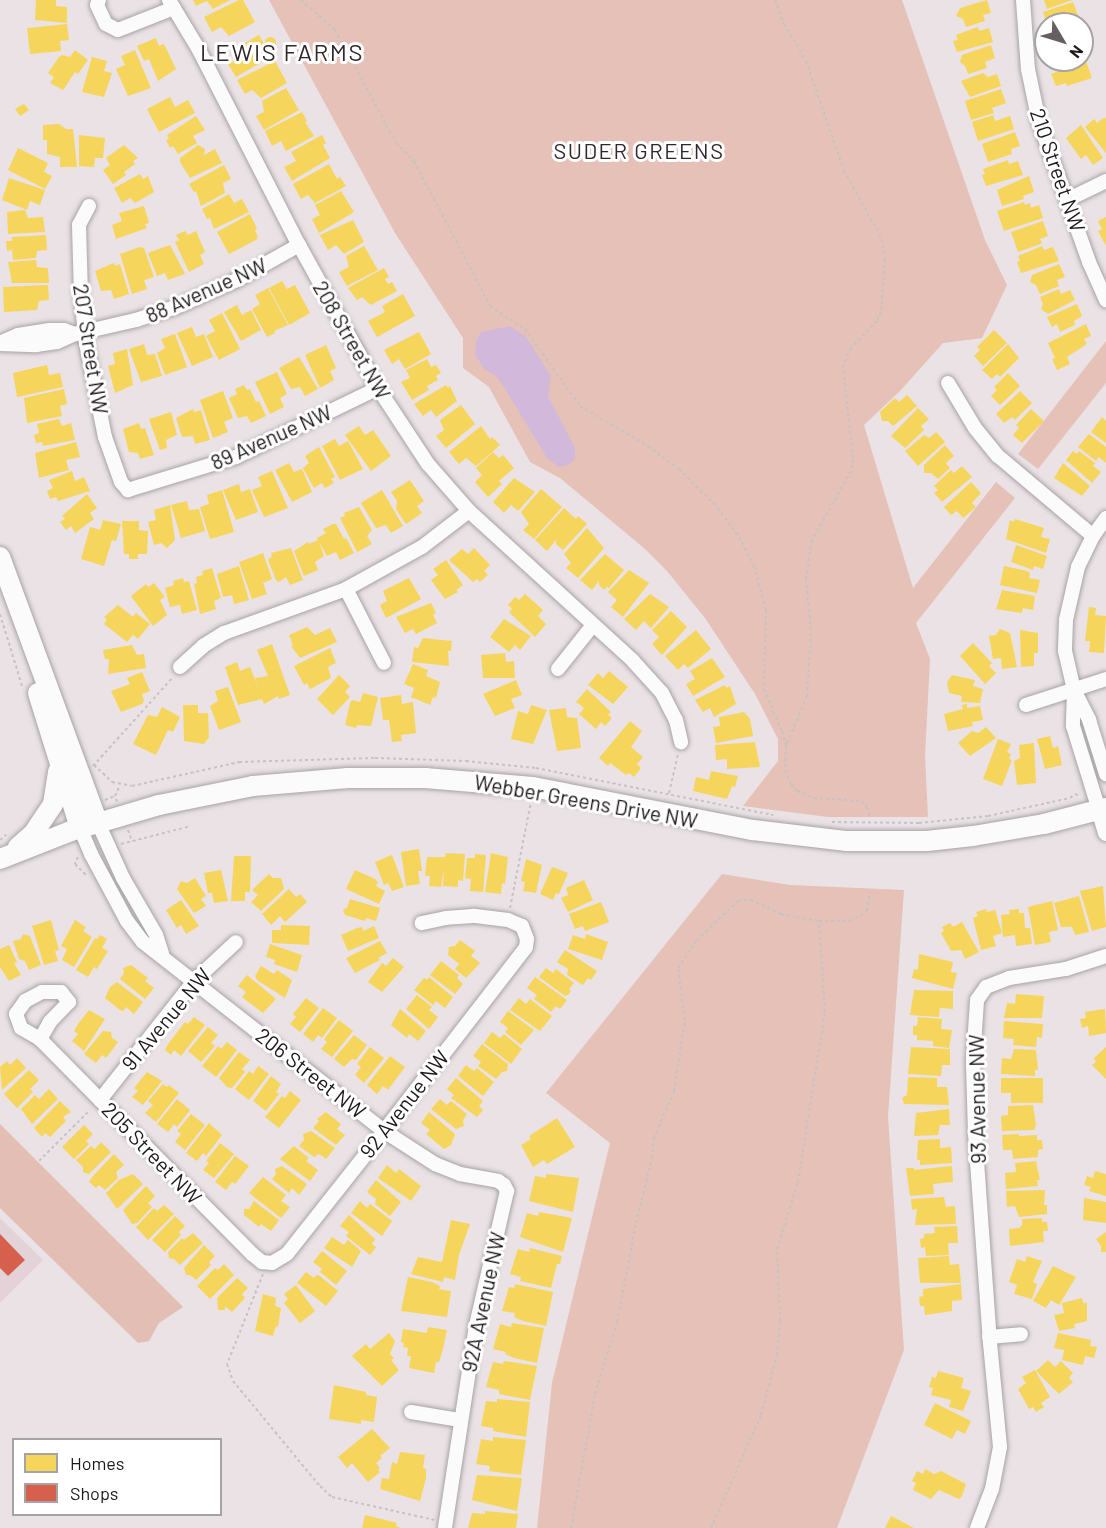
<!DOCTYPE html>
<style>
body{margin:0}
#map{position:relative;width:1106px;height:1528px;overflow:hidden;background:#eae2e5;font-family:Barlow,sans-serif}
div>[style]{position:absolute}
.built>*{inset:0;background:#e3d3d8}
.green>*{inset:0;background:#e5c1b8}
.forest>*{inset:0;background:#e2beb4}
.water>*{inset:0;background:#d2b8da}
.homes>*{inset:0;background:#f6d55c}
.round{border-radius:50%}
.shops>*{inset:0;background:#d6604d}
.path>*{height:2px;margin-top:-1px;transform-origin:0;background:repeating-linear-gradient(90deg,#c6c3c3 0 3px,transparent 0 6px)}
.roads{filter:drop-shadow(0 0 2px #a9a3a5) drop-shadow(0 0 2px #a9a3a5)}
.minor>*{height:14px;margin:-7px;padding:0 7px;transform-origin:7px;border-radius:7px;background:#fcfbfb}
.tertiary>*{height:16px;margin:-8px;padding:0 8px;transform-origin:8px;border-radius:8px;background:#fcfbfb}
.secondary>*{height:20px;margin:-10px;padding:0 10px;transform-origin:10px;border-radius:10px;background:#fcfbfb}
span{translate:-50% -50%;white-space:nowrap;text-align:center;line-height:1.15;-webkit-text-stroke:6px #fff;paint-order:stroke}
.street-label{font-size:21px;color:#1d181a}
.neighbourhood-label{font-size:22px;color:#31262a;letter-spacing:1.5px}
.quarter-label{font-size:24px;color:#31262a;letter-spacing:1.5px}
.legend{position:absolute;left:12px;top:1438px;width:210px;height:78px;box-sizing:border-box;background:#fff;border:2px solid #a5a3a3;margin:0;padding:8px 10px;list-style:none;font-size:18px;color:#1d181a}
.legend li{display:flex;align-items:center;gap:12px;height:30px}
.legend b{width:30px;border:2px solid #a5a3a3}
.north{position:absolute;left:1034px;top:12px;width:60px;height:60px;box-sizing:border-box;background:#fff;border:2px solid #a5a3a3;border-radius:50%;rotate:128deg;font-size:16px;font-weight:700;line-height:24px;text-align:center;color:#1d181a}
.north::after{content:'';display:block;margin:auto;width:21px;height:27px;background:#655f61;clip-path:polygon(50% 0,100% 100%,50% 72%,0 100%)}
</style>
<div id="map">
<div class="built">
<i style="clip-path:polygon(0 1218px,43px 1260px,0 1303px)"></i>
</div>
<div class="green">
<i style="clip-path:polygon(269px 0,902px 0,985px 240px,1007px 285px,982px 338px,943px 343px,901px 390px,864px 425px,913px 588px,996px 482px,1015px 498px,916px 623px,930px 659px,925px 756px,928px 817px,828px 817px,743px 806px,778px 761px,778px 739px,755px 694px,705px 618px,667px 571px,645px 549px,560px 478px,530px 462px,489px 387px,463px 368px,463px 338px,395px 233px)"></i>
<i style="clip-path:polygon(1106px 341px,1106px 383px,1038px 469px,1018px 454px)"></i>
<i style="clip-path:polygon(722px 874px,790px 885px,904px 890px,888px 1117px,904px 1350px,837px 1528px,537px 1528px,552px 1383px,610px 1143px,546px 1093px)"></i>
</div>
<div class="forest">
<i style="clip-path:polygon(0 1124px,183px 1307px,159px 1323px,149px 1341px,138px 1343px,0 1208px)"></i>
</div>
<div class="water">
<i style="clip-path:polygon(510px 326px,526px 337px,551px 376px,548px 396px,575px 448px,575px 459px,568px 465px,559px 467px,547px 458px,504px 387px,496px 376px,484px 369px,475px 354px,476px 341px,481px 332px)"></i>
</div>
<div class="homes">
<i style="clip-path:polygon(36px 0,56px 0,56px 6px,67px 7px,67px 23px,35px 20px)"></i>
<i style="clip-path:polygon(193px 0,230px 0,213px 9px,207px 1px,196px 6px)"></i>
<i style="clip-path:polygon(239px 0,243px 0,255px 22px,229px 36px,221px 27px,212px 32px,204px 17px)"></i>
<i style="clip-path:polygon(987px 0,991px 13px,983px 15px,985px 21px,966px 27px,963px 19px,956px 16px,960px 8px)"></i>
<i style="clip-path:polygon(1044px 0,1072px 0,1047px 9px)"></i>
<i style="clip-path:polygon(1073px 2px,1079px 18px,1062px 24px,1058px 21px,1047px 24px,1043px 12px)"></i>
<i style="clip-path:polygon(67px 24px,69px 40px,60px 41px,61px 51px,30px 54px,27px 28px)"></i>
<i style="clip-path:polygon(978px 27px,979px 31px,989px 28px,993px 42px,957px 52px,953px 41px,958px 40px,956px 35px)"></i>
<i style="clip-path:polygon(259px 35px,271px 57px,236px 77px,228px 64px,236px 60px,231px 51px)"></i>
<i class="round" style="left:264.5px;top:36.5px;width:11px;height:11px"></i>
<i style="clip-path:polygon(156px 38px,159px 46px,164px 44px,176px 69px,158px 81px,149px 59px,144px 61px,137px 46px)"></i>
<i style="clip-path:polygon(991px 45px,995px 58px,985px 62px,987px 68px,968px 74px,965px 66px,960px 62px,962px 55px)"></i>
<i style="clip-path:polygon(75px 50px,88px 60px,78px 74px,75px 72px,63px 90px,50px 83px,54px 77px,48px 73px,59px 57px,62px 55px,70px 57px)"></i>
<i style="clip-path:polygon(135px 50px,151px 88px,128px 96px,116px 69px,125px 65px,121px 56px)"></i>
<i style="clip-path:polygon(92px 57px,107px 61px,104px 71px,112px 73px,104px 97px,82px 92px)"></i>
<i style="clip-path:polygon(1049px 60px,1080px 60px,1051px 66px)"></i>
<i style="clip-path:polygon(275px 61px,287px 83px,261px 98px,252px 90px,245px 94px,237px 80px)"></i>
<i style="clip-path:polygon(1086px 61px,1092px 78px,1067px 86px,1066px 83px,1056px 86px,1051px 74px)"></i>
<i style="clip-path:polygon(983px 73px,988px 77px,997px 74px,1001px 86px,970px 97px,961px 81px)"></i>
<i style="clip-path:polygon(286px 88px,299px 110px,264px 130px,256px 116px,264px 112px,262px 101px)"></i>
<i style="clip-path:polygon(1001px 89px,1006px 103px,992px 108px,994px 113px,971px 120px,965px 101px)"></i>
<i style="clip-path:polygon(170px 97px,175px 107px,188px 100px,195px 113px,159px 132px,147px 109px)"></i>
<i style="clip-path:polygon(24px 104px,29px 110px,20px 116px,15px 109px)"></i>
<i style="clip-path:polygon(302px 112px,307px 121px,305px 122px,314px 136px,286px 151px,281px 141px,272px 146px,265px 131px)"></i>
<i style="clip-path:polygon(993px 115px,995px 121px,1010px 116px,1014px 129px,978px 141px,972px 122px)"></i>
<i style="clip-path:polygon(196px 116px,205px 130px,193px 136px,197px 143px,178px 154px,173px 146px,170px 148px,166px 140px,169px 139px,167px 135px)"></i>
<i style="clip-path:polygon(1105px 117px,1106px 119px,1106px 153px,1085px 127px,1094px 119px,1097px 123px)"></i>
<i style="clip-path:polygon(59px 124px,66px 129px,73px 129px,77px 167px,60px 167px,60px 157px,47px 154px,47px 140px,43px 140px,43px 125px)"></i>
<i style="clip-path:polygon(1081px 125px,1103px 158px,1093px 165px,1086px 155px,1081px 159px,1066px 138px)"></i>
<i style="clip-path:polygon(1015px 132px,1020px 146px,1011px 149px,1012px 154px,988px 162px,982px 144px)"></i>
<i style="clip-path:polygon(79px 135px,105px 138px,103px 158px,95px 158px,94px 167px,79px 166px)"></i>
<i style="clip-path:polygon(322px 135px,326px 143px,323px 145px,330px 158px,292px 181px,284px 167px,296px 161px,291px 152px)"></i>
<i style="clip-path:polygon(124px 145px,138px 158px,133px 161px,135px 164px,124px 172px,126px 175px,113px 184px,103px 170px,110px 165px,106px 158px)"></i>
<i style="clip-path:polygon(198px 145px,205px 149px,204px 155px,215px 149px,222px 163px,190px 178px,180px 162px,180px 158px)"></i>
<i style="clip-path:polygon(18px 148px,48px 163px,44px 172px,52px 176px,45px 189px,8px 170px)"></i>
<i style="clip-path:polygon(1008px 160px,1009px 164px,1018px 161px,1023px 175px,986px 186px,982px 175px,985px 174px,983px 169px)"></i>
<i style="clip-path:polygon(329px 164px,337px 179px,340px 177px,346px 186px,315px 203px,308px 195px,301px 199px,293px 184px)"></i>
<i style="clip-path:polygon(224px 165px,231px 179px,223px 183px,225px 193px,201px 206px,196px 191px,194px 192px,189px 184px)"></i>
<i style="clip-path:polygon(140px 174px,143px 179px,148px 176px,154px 192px,135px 203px,130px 198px,122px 203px,114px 188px)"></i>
<i style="clip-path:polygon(1029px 176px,1034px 192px,1023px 196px,1024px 199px,1002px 206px,997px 190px)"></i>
<i style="clip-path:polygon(9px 178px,45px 190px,40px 205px,30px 201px,27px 210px,2px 200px)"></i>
<i style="clip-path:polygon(341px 191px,354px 212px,319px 233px,312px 219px,320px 215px,315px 205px)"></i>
<i style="clip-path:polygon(229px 194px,234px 203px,242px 199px,249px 212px,214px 229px,210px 218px,207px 219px,202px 209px)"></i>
<i style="clip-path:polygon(1024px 202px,1025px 205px,1030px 203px,1031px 208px,1039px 205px,1043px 218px,1004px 231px,997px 211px)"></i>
<i style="clip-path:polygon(144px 206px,149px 223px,145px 224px,147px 228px,116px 239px,112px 225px,122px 221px,119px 213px)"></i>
<i style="clip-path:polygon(25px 210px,28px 218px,43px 217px,45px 232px,8px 234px,7px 212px)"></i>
<i style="clip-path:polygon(250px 214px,257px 229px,255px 230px,258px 237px,256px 240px,229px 254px,217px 232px)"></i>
<i style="clip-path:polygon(1106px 217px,1106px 246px,1098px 231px,1102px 229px,1098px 221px)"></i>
<i style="clip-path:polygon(353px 220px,364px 242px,344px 254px,336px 245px,328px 250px,320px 235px)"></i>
<i style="clip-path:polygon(1043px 221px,1048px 236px,1040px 239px,1042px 243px,1038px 245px,1018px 252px,1011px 232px)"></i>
<i style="clip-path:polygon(185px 231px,188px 235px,196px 231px,205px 252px,200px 255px,204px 264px,189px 272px,175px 242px,179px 240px,176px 235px)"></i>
<i style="clip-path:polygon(46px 235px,47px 250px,37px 251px,36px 258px,13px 260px,12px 250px,7px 251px,6px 241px,12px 241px,12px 237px)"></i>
<i style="clip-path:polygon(170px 245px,185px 274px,168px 280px,165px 273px,157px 276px,148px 253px)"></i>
<i style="clip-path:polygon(364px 246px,378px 270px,347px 286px,339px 272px,349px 267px,346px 256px)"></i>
<i style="clip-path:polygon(1042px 246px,1044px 250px,1053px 247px,1059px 261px,1021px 273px,1017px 262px,1020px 261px,1018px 256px)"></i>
<i style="clip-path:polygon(140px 247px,144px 248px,154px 277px,144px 280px,147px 289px,132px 294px,120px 254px)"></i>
<i style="clip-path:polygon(36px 260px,37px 267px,48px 268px,49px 283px,12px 283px,8px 262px)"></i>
<i style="clip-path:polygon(114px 263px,115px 266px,120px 264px,129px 294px,114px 299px,111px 290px,101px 291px,95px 271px)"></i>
<i style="clip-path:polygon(1059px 264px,1065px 277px,1057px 280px,1059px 286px,1040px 294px,1036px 285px,1030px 282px,1032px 275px)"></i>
<i style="clip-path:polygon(384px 268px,389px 277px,385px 279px,388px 284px,392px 282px,397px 291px,371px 305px,362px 297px,357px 300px,348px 288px)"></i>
<i style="clip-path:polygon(282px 281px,287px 289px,295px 285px,310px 313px,289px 325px,269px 288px)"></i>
<i style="clip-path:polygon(48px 285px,49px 300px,39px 301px,37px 310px,4px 312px,3px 287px)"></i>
<i style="clip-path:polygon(268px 288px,288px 325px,274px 331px,275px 333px,267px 337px,252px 309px,260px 304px,255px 295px)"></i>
<i style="clip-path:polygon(1059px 289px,1061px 294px,1070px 290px,1075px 300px,1048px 314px,1041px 309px,1043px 304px,1040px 297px)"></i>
<i style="clip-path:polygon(403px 294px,415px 316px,377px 337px,368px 321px,385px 312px,382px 306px)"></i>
<i style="clip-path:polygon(1077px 304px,1082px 316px,1074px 321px,1075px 325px,1060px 332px,1057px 324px,1052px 327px,1047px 317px)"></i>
<i style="clip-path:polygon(237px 305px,242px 315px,251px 310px,261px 330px,241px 341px,224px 312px)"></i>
<i style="clip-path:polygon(222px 313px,240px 349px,219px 360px,206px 336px,215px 331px,209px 320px)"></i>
<i style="clip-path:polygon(1086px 324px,1091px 336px,1084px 339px,1087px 344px,1067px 357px,1070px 364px,1057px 370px,1052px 359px,1055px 358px,1048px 343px)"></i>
<i style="clip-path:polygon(192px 327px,196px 337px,204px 334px,213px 357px,192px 366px,177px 333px)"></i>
<i style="clip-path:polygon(994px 330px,1007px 343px,983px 366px,974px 356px,980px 350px,977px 347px)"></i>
<i style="clip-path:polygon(419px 332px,431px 354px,405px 369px,399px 359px,392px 364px,384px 350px)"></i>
<i style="clip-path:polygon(175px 334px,187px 367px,165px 375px,157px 353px,165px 348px,161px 339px)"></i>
<i style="clip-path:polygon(144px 344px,147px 355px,155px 354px,162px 376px,141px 382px,129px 349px)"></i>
<i style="clip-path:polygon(1008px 344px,1019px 358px,1000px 377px,997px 374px,992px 379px,982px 370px)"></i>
<i style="clip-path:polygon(326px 345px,336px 368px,330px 371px,334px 380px,320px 388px,305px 355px)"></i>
<i style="clip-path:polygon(127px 349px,133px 385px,115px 393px,108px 366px,115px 364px,113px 353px)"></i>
<i style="clip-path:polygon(299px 357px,318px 389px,305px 396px,300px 387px,291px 389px,279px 368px)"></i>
<i style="clip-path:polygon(427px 359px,431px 367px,436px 365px,441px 373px,436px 376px,438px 380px,427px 386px,429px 390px,412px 400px,401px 382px,410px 378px,406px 370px)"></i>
<i style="clip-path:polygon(47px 365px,49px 375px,60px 373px,63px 387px,17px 397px,13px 373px)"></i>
<i style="clip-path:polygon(277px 372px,287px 394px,280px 398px,284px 407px,270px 414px,255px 382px)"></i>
<i style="clip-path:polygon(1008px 373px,1020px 386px,1000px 405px,991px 396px,997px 390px,994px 387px)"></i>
<i style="clip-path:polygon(244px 385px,247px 390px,250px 389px,256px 402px,259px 401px,266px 416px,251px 423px,247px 416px,238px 418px,229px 398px,237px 394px,235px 389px)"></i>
<i style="clip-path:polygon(446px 385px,448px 388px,450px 386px,457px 401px,436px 417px,431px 410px,423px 416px,414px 404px)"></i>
<i style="clip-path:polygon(64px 389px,67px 404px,60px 406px,62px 416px,27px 423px,24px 398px)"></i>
<i style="clip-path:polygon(223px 391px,233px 418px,224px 422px,228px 432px,213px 438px,200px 400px)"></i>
<i style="clip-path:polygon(1020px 391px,1032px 403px,1015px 420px,1012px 417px,1004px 423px,996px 414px)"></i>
<i style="clip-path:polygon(907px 395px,917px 406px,893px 426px,888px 421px,882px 421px,880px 412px,895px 398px,899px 402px)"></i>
<i style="clip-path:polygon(461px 405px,475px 424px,446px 448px,436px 436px,444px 430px,440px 420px)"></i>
<i style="clip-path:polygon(918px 408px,929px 419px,921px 426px,924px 430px,905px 448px,891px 436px)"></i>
<i style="clip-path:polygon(193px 409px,194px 412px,201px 410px,210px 440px,195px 444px,193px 436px,182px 437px,176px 418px)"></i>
<i style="clip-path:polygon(1031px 409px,1044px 421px,1022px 443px,1013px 435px,1019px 428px,1016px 425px)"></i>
<i style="clip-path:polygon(171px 412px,177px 435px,166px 440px,167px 448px,160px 450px,149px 419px)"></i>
<i style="clip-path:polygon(1102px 417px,1106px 421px,1106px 443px,1091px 432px)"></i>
<i style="clip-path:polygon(59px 419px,62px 426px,71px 423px,75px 440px,43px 446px,42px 442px,36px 443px,34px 435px,39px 433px,37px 424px)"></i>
<i style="clip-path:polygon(139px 423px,141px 429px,145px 428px,154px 455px,140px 459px,138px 453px,129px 452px,123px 429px)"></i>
<i style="clip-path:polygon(359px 426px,365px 435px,373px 430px,391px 456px,371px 471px,345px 435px)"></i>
<i style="clip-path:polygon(481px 426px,490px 439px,492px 437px,500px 445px,476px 466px,466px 458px,459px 464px,449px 452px)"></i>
<i style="clip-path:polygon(936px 432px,945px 442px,918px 466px,905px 451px,924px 435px,929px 438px)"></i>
<i style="clip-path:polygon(1089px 434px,1106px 447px,1106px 463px,1099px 457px,1096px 461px,1078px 447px)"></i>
<i style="clip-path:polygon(335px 439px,339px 446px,348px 441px,363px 469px,340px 480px,322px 446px)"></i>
<i style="clip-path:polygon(76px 442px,80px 457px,66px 460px,69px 470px,39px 478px,35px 453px)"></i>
<i style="clip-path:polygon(945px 445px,954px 456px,946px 463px,950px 468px,938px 479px,931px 473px,924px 473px,924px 465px)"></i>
<i style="clip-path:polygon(319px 447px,335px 477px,331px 479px,334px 483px,325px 488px,322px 483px,314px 488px,303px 468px,309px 463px,305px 456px)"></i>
<i style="clip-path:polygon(1073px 451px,1077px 454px,1079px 451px,1095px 463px,1093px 466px,1101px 472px,1092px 483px,1066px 460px)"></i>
<i style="clip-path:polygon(493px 452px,499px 458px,503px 455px,514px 468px,499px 481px,502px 484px,488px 497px,475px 482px,482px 475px,476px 468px)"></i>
<i style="clip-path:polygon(289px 463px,294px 472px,302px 469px,312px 492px,292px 502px,275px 470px)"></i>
<i style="clip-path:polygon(1063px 463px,1090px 486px,1082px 496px,1054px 478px)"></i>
<i style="clip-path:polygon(962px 466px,972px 477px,942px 502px,934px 493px,938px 490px,934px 486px,951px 470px,954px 473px)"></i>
<i style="clip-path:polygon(72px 471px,75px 481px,84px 477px,90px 491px,58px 501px,56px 497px,50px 499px,47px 491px,53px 488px,49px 480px)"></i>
<i style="clip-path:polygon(272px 471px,288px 508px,264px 517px,252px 490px,262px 486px,258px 477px)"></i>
<i style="clip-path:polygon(514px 478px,535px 492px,518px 511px,511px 505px,504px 513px,493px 502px)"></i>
<i style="clip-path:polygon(410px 480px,424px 501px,417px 506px,422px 513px,406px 524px,396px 509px,397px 501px,391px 492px)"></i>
<i style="clip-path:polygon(971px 482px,981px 493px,972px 503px,976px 507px,963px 518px,957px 511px,951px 515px,944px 507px)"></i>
<i style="clip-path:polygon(239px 484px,241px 492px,250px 489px,258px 512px,236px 520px,223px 490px)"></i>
<i style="clip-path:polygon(541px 489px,562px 507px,534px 539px,523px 530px,529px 524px,521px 512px)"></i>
<i style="clip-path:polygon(222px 490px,234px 532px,210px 539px,200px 507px,209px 504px,207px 495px)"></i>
<i style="clip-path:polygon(382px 490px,403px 526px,391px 533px,386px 525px,376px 528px,361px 503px)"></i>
<i style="clip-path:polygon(87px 494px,97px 508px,90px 513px,94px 519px,75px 533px,71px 526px,66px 530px,60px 522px,65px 519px,62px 516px)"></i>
<i style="clip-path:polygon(187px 501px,189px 510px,199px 509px,205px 531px,181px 538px,171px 505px)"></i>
<i style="clip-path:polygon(170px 505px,175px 540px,167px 548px,161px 543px,154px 545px,148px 522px,156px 520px,154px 510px)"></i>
<i style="clip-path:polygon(359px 507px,372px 530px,367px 536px,372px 544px,357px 552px,340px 518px,345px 516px,344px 513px)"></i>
<i style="clip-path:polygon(564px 508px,576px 519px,578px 516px,587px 524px,563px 550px,556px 544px,556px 540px,547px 551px,535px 540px)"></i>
<i style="clip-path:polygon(1015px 519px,1044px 528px,1041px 537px,1050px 539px,1046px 553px,1006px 539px,1010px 520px,1014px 522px)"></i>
<i style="clip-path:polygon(103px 520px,121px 524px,116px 541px,112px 540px,104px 566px,81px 559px,90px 527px,100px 530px)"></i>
<i style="clip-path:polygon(122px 521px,139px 521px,139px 530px,148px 531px,147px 554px,138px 554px,138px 559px,129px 559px,129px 554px,124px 554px)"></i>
<i style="clip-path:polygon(333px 524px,336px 524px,344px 539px,346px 538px,354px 553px,340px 560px,336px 552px,327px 556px,319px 542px,324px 556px,315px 562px,318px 570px,304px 576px,294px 551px,308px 542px,309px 544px,318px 540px,317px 538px,326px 533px,323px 529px)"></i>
<i style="clip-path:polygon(587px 528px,604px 548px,578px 578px,566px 568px,571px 563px,564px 554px)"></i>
<i style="clip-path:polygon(1016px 545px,1047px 556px,1043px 569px,1034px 566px,1033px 570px,1011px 562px)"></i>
<i style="clip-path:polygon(291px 548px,303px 580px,290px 585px,286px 577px,279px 582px,276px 580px,268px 560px,272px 556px,271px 553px)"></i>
<i style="clip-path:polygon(474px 548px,490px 565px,484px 571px,488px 575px,480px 582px,477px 579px,473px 582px,449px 560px,462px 549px,468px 554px)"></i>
<i style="clip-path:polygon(263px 553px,272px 579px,263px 583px,267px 594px,252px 599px,239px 562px)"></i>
<i style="clip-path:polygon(605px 554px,624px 570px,609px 588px,607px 587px,604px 590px,599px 585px,599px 581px,592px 590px,580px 580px)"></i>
<i style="clip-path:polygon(446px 560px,463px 585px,456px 590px,458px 592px,445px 599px,431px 580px,438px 575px,433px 569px)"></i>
<i style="clip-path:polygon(239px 566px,249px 600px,234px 604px,232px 595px,223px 597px,217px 574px)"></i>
<i style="clip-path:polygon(1004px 566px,1027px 571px,1030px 573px,1029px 578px,1040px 580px,1037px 593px,1000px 585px)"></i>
<i style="clip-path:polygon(212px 568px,221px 598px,214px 601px,216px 609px,200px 614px,194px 584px,197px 583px,196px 577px,203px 575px,202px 571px)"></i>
<i style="clip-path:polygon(629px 570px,649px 583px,623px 617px,611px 607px,617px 600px,608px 592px)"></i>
<i style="clip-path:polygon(183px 578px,184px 582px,189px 581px,197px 610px,182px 614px,180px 605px,170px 607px,165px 588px,174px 585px,173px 581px)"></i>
<i style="clip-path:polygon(409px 578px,421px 599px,386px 618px,380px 605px,387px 601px,383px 591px)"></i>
<i style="clip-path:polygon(154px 583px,165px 597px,160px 600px,167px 615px,153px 626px,131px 596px,146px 584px,148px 587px)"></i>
<i style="clip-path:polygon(1002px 590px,1035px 596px,1033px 610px,1023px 608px,1022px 613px,996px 609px)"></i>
<i style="clip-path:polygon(525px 594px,543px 610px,538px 616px,546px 624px,535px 637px,509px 612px,512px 609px,508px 605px,515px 597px,519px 600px)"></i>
<i style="clip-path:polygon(650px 594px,669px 607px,651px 628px,644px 621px,636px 630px,624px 619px)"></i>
<i style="clip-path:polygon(431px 603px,436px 613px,433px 615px,437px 623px,416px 634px,413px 629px,405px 633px,396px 617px)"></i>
<i style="clip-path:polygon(118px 605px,133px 617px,136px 613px,150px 624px,138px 639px,133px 635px,127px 642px,104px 624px,107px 619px,104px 617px)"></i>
<i style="clip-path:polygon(1089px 607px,1096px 608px,1095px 615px,1106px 616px,1104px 653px,1089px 652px,1090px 641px,1085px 641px)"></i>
<i style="clip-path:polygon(671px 611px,687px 627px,662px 655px,652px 644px,659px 637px,652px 630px)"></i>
<i style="clip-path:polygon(504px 619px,531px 636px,520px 650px,515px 645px,509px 652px,490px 637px)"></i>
<i style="clip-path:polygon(307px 627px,315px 635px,330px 628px,337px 642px,300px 658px,291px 646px,293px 645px,289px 635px)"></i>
<i style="clip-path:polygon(1000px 629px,1010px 633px,1017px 667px,1002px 669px,1001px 658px,993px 659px,989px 636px,996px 635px)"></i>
<i style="clip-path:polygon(696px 630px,711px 649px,688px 668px,684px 664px,678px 670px,665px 656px)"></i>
<i style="clip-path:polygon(1020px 630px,1038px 633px,1038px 653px,1034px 653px,1034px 666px,1021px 667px)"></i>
<i style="clip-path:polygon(423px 638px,452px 641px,451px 651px,448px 651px,449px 666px,412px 662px,414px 647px,418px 648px)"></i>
<i style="clip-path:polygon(973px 643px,992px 663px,989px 666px,996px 673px,985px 684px,960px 656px)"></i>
<i style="clip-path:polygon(272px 644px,290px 695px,279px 699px,278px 696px,264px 704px,262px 699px,238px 705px,225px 667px,237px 662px,240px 671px,250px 667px,260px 692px,255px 678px,268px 676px,257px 650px)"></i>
<i style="clip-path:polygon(132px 645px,137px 655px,144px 654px,146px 668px,108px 674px,109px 659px,105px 659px,103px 650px)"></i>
<i style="clip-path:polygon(330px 648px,336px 663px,328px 667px,331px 678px,310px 689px,307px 683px,304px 685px,294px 666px)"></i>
<i style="clip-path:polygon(505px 653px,506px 662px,514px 661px,515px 678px,483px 678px,481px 655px)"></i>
<i style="clip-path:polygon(712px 658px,725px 677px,693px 696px,686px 684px,695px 679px,690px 671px)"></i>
<i style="clip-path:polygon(413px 664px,428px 670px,426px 676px,440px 682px,436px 698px,433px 697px,430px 705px,411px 697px,414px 688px,404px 684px)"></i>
<i style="clip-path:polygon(609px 671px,628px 687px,613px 704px,588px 685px,598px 673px,603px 678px)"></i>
<i style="clip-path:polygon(142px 672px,150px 691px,142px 694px,144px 701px,142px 704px,121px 712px,111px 691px,130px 684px,127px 678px)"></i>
<i style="clip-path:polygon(339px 675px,350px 686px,345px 692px,350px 697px,333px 715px,317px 699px)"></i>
<i style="clip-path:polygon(952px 675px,975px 680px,973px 686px,983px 689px,980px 703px,961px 702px,962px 696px,949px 693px,947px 682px)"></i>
<i style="clip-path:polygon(516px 680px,522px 695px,511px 699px,515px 708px,495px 716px,483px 694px)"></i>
<i style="clip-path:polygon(725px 685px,726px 688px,730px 686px,736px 704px,714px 717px,710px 708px,703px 712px,695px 700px)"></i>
<i style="clip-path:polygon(228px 687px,241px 722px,219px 730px,210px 706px,218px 701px,215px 691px)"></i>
<i style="clip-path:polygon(587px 689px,611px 712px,608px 715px,612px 718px,605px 726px,601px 722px,596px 729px,579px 714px,584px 708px,576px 702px)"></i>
<i style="clip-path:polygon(363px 693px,378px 697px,371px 726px,357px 725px,356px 728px,345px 725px,350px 703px,352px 700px,360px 702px)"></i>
<i style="clip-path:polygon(401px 695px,402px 704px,413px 702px,416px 733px,401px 735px,402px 741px,392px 742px,389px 720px,383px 720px,380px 698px)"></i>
<i style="clip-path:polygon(967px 704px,967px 708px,980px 706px,983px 720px,972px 722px,973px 726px,948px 731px,944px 714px,963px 709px,962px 705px)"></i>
<i style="clip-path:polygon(183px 705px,198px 705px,198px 713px,208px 713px,209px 737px,204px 744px,184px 741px)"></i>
<i style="clip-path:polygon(531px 705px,547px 710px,533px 744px,511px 739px,518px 711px,528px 714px)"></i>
<i style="clip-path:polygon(162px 707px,180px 717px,173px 732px,168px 730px,156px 755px,133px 744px,148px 715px,157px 717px)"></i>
<i style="clip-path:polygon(566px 708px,567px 717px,577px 718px,581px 748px,557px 751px,549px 710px)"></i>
<i style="clip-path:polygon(744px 712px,750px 719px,753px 736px,716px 743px,713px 727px,720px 726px,719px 717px)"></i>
<i style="clip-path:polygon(630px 721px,642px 731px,631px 747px,643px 757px,637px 764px,641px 768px,634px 777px,629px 773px,626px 775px,610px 763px,608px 766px,599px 758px)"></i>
<i style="clip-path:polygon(986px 727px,996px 738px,970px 756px,958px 743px,972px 731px,978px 733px)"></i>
<i style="clip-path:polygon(1050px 736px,1053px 748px,1058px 746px,1062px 765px,1045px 769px,1037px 739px)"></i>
<i style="clip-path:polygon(998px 739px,1011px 744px,1007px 752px,1011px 754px,1009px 759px,1012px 760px,1002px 786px,983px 779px)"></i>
<i style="clip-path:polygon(755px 742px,760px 767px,727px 769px,727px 759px,716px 760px,715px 745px)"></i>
<i style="clip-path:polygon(1034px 743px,1036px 783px,1017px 785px,1014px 761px,1020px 758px,1019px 745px)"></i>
<i style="clip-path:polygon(711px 771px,738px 776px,735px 787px,732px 786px,727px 799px,693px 791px,696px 777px,709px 780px)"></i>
<i style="clip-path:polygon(419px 849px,422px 871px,418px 871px,420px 884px,406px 886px,401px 852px)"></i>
<i style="clip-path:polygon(446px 853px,465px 854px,463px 881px,458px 880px,458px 887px,443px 886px,444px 869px,441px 887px,429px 886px,430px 876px,425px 876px,427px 857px,445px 857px)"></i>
<i style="clip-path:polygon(491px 853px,508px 857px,505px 884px,502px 883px,501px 894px,485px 892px)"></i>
<i style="clip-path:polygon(475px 854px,486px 855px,483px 892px,470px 891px,471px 879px,465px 878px,467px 858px,475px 858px)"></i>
<i style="clip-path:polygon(392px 855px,404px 887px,392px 891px,388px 883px,384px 885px,375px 862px)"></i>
<i style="clip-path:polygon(234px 856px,251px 856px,250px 892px,245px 892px,245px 901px,231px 901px)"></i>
<i style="clip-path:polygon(526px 859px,542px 865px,536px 893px,523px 891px,525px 882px,521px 881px)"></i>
<i style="clip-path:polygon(552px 867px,568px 873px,559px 894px,556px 893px,553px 900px,540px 894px)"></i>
<i style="clip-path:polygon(221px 870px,228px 901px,214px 903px,212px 893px,208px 893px,204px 873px)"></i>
<i style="clip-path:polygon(355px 870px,375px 879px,378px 882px,376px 886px,385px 891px,379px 904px,346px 889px)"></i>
<i style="clip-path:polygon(269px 874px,273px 878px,281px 878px,284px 889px,261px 911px,251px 902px,258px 895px,252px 890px)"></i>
<i style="clip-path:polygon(195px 878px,206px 896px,201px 899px,206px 906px,194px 913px,177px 889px,181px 881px,187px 883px)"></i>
<i style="clip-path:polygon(584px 880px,593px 900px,568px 912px,561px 898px,568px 895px,566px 888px)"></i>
<i style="clip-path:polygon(1103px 886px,1106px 927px,1092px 931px,1080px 891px)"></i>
<i style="clip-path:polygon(289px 889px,296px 897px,300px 894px,307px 902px,285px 922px,280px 916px,271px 925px,262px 914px)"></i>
<i style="clip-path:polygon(1079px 896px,1089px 932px,1075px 935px,1072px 927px,1061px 927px,1054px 903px)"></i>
<i style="clip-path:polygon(350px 899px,380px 908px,376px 921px,366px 918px,365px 921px,345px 915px,343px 910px,347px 908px)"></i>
<i style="clip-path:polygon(181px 900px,199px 926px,186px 934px,181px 925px,177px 928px,166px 910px)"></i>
<i style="clip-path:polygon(1052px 901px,1058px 930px,1049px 932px,1051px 942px,1035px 945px,1028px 907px)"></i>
<i style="clip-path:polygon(601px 902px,609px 922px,585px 931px,583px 926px,575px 929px,569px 914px)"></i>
<i style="clip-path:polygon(986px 909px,987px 912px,995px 910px,1002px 933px,993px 936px,996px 946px,981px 950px,973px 918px,978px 916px,976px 912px)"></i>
<i style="clip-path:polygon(1019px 909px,1019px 913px,1024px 913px,1025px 928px,1030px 928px,1032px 944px,1016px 946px,1015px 935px,1003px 937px,1001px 915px,1010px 914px,1009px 910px)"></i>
<i style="clip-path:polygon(51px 920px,59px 950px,55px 951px,58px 961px,44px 965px,32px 926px)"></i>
<i style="clip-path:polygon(75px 920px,86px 927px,83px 931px,92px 937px,74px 967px,62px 960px,67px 949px,61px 946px)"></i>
<i style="clip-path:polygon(962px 922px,979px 952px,965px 959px,961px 950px,951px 951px,941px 933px,944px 931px,942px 927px,950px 923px,953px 927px)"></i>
<i style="clip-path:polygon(281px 925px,310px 926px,309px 945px,272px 943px,272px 930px,281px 930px)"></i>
<i style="clip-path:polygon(374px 926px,379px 938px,348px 951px,341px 935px,357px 928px,362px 927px,363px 931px)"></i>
<i style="clip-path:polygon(23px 934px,30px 936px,41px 965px,29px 970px,25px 961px,19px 959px,13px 941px,21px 939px)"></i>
<i style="clip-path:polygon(586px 934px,608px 942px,602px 960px,568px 949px,573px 935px,585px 939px)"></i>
<i style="clip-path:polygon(100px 935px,107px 939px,102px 948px,108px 951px,97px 969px,94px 967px,88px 977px,76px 970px,95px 938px,97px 939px)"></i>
<i style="clip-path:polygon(460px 940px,475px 951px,471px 956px,480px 963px,466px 978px,455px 969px,459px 964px,448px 955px,449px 947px,455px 946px)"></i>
<i style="clip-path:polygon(380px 941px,387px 953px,378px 958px,380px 960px,355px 973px,346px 958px)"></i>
<i style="clip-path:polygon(270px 944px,302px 955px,297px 972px,274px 964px,275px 960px,266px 957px)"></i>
<i style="clip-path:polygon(9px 945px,17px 962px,14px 963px,21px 975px,9px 981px,0 967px,0 949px)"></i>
<i style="clip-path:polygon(565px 950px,597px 971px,591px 980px,588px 978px,583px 985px,567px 975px,568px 969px,557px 962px)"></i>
<i style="clip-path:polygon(919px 954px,953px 962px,951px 972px,957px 973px,953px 989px,912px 978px,914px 969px,918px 970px)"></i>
<i style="clip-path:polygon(393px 958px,404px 967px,382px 992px,368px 982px,382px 963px,386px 966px)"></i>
<i style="clip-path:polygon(441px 961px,459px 975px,457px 978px,463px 984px,455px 994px,430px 975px)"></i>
<i style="clip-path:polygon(131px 965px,148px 978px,145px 981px,154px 988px,145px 999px,120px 979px,124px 973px,123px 968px)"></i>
<i style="clip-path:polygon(261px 966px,274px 974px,277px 970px,292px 980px,285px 998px,257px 980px,255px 976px)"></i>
<i style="clip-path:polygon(546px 968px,553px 973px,556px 969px,574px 983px,569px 989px,571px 991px,568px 995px,565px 996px,539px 977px)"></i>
<i style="clip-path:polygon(247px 975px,276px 999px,263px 1013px,242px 997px,246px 992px,238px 986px)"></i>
<i style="clip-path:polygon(429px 977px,453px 997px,445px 1008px,436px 1001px,433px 1005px,414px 990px,424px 978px,427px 980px)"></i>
<i style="clip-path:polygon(535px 977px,567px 1000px,560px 1009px,556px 1006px,551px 1012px,534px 999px,537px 995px,527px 988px)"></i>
<i style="clip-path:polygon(117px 982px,143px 1002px,134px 1014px,126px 1007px,123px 1011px,120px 1010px,105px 998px,110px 987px)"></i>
<i style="clip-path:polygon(914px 990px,953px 991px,953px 1009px,940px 1008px,939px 1017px,910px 1015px)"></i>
<i style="clip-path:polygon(1016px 994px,1044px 996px,1042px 1018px,1004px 1018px,1007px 1003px,1015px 1004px)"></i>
<i style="clip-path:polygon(417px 995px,432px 1007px,429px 1010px,438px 1017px,429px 1029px,406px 1009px)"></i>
<i style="clip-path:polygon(306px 998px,319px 1008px,300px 1032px,290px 1024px,296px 1017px,293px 1014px)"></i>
<i style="clip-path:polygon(519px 998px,526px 1004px,530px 999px,552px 1016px,540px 1031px,510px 1010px)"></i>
<i style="clip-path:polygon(323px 1008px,337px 1018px,322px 1038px,318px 1035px,313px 1042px,303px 1034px)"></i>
<i style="clip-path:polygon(400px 1009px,426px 1031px,418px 1041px,409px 1034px,407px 1038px,391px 1025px)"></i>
<i style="clip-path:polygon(1105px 1009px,1106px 1033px,1089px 1036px,1088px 1026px,1082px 1028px,1080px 1019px,1086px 1018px,1085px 1012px)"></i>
<i style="clip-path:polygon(89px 1010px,105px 1019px,84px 1051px,72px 1041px,78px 1034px,74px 1031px,78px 1024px)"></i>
<i style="clip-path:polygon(508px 1011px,534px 1030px,521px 1045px,505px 1032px,508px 1028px,500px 1022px)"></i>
<i style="clip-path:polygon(194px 1017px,205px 1025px,181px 1056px,174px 1050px,171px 1055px,165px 1050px,168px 1044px,185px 1022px,188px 1024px)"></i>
<i style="clip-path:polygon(918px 1017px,942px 1019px,941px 1029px,952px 1030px,949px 1048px,933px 1046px,933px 1041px,917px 1040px,917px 1035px,913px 1035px,913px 1026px,917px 1026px)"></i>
<i style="clip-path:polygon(339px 1020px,353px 1031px,332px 1057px,321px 1049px,327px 1042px,324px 1039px)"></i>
<i style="clip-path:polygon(1004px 1021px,1043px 1024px,1042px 1038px,1037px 1037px,1036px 1047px,1013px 1045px,1014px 1039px,1003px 1038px)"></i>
<i style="clip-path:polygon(208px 1027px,218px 1035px,211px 1043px,215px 1046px,201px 1062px,188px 1051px)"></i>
<i style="clip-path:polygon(103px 1031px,111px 1032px,112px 1038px,118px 1042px,106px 1058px,102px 1055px,96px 1063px,84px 1054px)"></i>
<i style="clip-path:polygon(492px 1032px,500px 1038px,504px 1034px,522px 1049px,511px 1064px,484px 1043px)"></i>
<i style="clip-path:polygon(354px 1035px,367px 1045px,356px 1060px,352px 1059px,344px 1067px,334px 1059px)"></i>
<i style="clip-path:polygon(227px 1042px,237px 1050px,216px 1077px,202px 1066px,218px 1046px,221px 1049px)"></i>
<i style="clip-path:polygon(482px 1044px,508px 1064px,507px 1071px,502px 1072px,496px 1079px,478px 1066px,481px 1062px,473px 1056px)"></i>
<i style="clip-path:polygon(370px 1047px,384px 1058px,364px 1083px,355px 1075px,361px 1067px,357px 1064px)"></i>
<i style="clip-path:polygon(911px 1047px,950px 1049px,950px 1065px,942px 1065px,941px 1076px,908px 1074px)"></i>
<i style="clip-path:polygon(1106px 1047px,1106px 1079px,1092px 1065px,1096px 1062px,1094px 1058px)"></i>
<i style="clip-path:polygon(1014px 1049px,1036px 1050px,1038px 1070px,1035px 1070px,1035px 1076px,1001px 1074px,1002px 1058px,1011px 1059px)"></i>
<i style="clip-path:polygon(239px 1052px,250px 1060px,242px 1069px,245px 1072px,232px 1088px,227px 1087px,219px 1078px)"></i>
<i style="clip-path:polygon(390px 1056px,405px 1067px,388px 1090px,383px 1086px,377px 1094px,367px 1085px)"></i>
<i style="clip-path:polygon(17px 1058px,26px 1068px,2px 1090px,0 1067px,7px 1061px,10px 1065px)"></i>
<i style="clip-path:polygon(466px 1065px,474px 1071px,477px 1068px,494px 1082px,483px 1096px,458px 1076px)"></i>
<i style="clip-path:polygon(258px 1066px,269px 1074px,249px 1100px,235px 1089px,249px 1071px,253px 1074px)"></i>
<i style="clip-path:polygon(29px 1070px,39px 1080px,30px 1089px,33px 1092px,17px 1108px,4px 1094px)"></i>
<i style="clip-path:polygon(147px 1072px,162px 1081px,143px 1105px,132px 1097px,138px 1091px,134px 1088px)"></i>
<i style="clip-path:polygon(271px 1076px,281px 1084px,276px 1092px,279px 1094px,266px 1111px,253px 1101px)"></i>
<i style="clip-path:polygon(908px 1077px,937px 1078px,937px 1087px,947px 1087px,949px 1105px,904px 1104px,902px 1098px,907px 1095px)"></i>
<i style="clip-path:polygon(456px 1078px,483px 1101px,479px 1106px,483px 1110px,477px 1117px,451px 1098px,454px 1095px,447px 1089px)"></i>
<i style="clip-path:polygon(1001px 1078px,1043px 1078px,1043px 1103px,1011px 1103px,1011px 1093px,1001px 1093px)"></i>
<i style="clip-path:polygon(163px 1084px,167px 1087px,169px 1085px,179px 1093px,156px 1122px,145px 1113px,153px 1105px,148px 1101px)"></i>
<i style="clip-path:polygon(49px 1089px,58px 1099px,32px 1124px,21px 1109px,35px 1095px,39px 1099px)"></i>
<i style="clip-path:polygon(290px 1091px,301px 1100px,279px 1128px,265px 1117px,282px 1096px,285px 1098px)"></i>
<i style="clip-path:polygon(177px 1099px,190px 1110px,177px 1127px,174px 1124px,168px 1132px,157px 1124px)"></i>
<i style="clip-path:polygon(440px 1099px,447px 1105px,451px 1101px,467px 1114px,463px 1120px,464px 1126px,456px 1129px,431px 1109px)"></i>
<i style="clip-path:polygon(60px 1101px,71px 1112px,63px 1117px,66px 1121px,50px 1137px,45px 1133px,42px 1137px,34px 1128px)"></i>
<i style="clip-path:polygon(1033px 1105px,1036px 1125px,1034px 1130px,1002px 1131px,1001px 1116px,1008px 1115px,1008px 1106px)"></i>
<i style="clip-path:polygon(949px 1109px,950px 1125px,940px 1125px,938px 1135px,914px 1136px,916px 1113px)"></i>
<i style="clip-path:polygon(326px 1112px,341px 1124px,337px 1129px,345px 1135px,336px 1145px,313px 1128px,319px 1121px,317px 1119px)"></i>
<i style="clip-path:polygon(429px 1112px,455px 1134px,451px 1145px,444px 1149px,426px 1134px,430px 1130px,421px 1123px)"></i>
<i style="clip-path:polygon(191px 1114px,205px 1125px,185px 1150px,175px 1142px,181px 1134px,177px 1131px)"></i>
<i style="clip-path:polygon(557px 1118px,575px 1147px,547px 1164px,544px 1160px,533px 1167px,521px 1145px,531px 1139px,529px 1136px)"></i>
<i style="clip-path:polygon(209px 1123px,222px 1135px,206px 1156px,203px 1153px,197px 1161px,186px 1153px)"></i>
<i style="clip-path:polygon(84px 1125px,93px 1134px,86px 1141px,89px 1144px,74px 1159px,62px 1147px)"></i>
<i style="clip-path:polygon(311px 1131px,335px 1148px,326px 1159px,319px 1154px,314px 1157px,299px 1146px,304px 1140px,303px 1134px)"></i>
<i style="clip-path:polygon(1019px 1134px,1019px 1136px,1037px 1135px,1037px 1140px,1042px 1140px,1043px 1149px,1038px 1150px,1038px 1157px,1013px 1159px,1012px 1150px,1003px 1150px,1002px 1135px)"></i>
<i style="clip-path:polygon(940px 1139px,940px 1148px,951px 1147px,952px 1163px,920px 1165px,920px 1160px,917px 1160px,918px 1140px)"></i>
<i style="clip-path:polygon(101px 1142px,111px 1152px,89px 1174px,83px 1172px,83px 1167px,76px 1160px,91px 1146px,95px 1149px)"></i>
<i style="clip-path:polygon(220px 1143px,234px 1154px,214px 1178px,203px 1170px,209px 1163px,206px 1161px)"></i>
<i style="clip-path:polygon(294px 1146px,309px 1158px,306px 1161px,318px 1170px,310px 1181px,280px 1159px)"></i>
<i style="clip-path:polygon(114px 1154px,124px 1165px,116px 1172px,118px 1178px,105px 1190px,99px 1185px,96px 1188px,89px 1182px,92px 1177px)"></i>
<i style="clip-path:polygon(235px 1156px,249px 1166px,235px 1184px,232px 1182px,226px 1190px,215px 1182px)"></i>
<i style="clip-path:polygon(1036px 1161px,1040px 1180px,1037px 1180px,1038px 1186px,1006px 1189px,1005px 1173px,1016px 1172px,1015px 1163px)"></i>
<i style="clip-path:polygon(387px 1165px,396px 1173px,399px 1169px,421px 1186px,411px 1201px,378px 1178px)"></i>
<i style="clip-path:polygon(282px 1166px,307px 1184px,299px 1195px,292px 1188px,289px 1193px,272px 1179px,276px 1174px,275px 1169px)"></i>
<i style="clip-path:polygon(952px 1166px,953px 1182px,933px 1184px,934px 1194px,910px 1196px,906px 1168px,914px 1168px,914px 1170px)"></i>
<i style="clip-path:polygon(1095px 1171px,1106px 1174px,1106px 1196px,1089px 1191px,1091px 1187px,1084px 1185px,1087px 1176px,1093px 1178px)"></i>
<i style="clip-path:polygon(133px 1174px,143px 1184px,117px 1209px,106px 1193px,119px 1180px)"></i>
<i style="clip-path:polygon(546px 1174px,579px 1178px,573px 1212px,529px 1201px,535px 1176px,546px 1178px)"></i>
<i style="clip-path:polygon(263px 1177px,286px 1195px,281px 1201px,290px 1207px,281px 1218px,249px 1193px)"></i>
<i style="clip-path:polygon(376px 1180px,401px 1202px,390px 1216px,375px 1204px,376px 1199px,367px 1192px)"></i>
<i style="clip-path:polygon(146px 1186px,155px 1196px,148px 1203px,152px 1207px,137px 1223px,132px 1224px,123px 1210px)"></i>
<i style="clip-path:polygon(1045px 1190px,1044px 1205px,1047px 1205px,1047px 1214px,1019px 1217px,1015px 1206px,1007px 1207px,1006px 1191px)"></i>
<i style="clip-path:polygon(944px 1197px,946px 1207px,955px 1206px,956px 1224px,915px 1225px,917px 1209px,912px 1210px,911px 1199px)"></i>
<i style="clip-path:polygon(1084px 1198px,1106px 1202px,1106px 1223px,1083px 1220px)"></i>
<i style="clip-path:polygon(254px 1201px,279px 1220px,271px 1231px,261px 1224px,259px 1227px,244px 1215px,244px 1209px,249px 1209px)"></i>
<i style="clip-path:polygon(360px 1201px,367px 1208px,370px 1204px,392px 1221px,382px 1236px,351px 1213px)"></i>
<i style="clip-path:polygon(164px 1205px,174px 1214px,148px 1240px,136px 1227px,154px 1208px,157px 1211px)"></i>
<i style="clip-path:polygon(539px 1212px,572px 1218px,563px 1252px,520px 1237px,527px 1213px,538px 1216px)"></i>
<i style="clip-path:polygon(349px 1215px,375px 1239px,372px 1244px,376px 1247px,370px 1255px,346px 1236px,349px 1232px,340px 1226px)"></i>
<i style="clip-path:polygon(175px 1216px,185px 1226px,179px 1232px,181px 1235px,165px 1252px,152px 1240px)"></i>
<i style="clip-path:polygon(1042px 1218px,1042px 1222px,1047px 1222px,1048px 1231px,1043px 1231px,1044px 1242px,1010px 1246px,1009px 1229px,1019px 1228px,1022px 1225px,1022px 1219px)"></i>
<i style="clip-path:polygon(451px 1220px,470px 1224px,459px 1255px,455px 1280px,444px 1277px,443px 1282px,411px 1274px,418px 1257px,442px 1262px)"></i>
<i style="clip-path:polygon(957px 1226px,958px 1243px,948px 1243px,949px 1255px,926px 1256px,925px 1247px,921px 1248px,920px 1239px,924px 1238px,924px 1234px,935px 1233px,934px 1227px)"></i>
<i style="clip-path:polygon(1106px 1232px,1106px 1252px,1101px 1252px,1101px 1246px,1096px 1239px)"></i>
<i style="clip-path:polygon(193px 1233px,203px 1243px,180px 1265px,174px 1259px,169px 1258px,168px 1252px,182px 1238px,184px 1240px)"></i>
<i style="clip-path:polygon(332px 1237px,344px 1245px,348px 1240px,361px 1251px,352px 1267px,324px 1248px)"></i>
<i style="clip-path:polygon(204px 1245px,215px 1256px,209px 1262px,211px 1265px,196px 1280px,190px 1275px,186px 1275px,184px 1268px)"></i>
<i style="clip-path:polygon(530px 1248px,562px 1256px,560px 1264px,557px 1264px,551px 1288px,520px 1281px,521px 1277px,510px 1274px,518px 1249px,529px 1252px)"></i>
<i style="clip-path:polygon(322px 1251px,347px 1271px,336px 1285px,320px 1272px,322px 1269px,313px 1262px)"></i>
<i style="clip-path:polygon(949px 1256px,950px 1265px,959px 1264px,961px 1283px,920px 1283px,918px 1258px)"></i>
<i style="clip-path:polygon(1027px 1256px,1042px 1261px,1033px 1282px,1037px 1284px,1032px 1299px,1014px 1294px,1017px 1285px,1009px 1282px,1017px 1259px,1025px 1262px)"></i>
<i style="clip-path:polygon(224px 1264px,234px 1275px,210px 1299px,197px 1286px,215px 1268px,218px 1270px)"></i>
<i style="clip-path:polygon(1053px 1266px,1076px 1277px,1059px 1305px,1051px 1300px,1046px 1308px,1033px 1301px)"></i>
<i style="clip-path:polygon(306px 1272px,314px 1278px,316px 1275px,320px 1276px,338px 1291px,326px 1306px,297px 1283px)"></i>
<i style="clip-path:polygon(408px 1277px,432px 1282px,440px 1286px,439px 1289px,451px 1291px,447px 1317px,401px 1311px)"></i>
<i style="clip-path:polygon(237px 1278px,248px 1288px,242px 1294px,245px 1298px,232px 1312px,225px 1306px,225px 1310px,218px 1310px,217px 1298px)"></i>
<i style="clip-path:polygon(515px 1284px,553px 1292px,546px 1326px,523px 1321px,514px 1317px,515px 1313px,502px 1311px,509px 1287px,514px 1288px)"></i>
<i style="clip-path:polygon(961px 1284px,962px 1300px,952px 1301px,952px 1311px,925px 1315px,924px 1306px,920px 1306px,919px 1297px,923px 1296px,923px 1289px)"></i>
<i style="clip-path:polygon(296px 1285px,315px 1311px,300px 1323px,284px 1303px,288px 1299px,284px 1294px)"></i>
<i style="clip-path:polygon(263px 1294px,276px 1298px,275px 1306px,281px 1308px,278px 1327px,276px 1326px,273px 1336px,255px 1331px)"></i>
<i style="clip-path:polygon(1082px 1298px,1083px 1303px,1087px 1303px,1087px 1321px,1074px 1324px,1075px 1328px,1059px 1331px,1054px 1315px,1064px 1313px,1062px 1303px)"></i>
<i style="clip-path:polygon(512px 1323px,544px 1328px,537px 1363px,514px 1358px,505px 1354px,506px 1352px,493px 1349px,500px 1324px,511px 1327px)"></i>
<i style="clip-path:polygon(428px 1327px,447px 1330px,443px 1349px,439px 1362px,436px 1362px,434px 1373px,409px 1368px,411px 1356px,407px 1356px,408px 1348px,403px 1347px,404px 1343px,401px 1342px,403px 1329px,427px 1333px)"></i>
<i style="clip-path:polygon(389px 1333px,395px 1341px,390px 1354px,394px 1358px,391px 1360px,399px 1370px,382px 1386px,352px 1356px,366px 1344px,370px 1349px)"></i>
<i style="clip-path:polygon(1058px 1333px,1091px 1340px,1090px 1346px,1097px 1347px,1094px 1358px,1085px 1356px,1083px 1365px,1062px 1360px,1064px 1350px,1054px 1348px)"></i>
<i style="clip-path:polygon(1048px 1360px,1055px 1367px,1061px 1361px,1073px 1373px,1069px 1378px,1073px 1382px,1059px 1394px,1036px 1371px)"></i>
<i style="clip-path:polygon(504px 1361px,537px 1366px,530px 1400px,499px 1394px,499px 1390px,486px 1387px,493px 1362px,503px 1364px)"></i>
<i style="clip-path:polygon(1035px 1370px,1050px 1397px,1041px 1403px,1044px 1407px,1036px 1412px,1033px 1407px,1029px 1409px,1018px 1389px,1026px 1383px,1022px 1377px)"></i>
<i style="clip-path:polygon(938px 1371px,964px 1378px,961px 1388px,971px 1391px,963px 1411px,949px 1407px,951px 1400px,931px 1395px,933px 1388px,929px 1387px,932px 1377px,936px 1378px)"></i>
<i style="clip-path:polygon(334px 1385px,366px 1392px,366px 1395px,377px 1397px,374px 1422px,361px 1420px,361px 1424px,329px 1419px)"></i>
<i style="clip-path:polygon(497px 1399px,530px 1402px,526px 1437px,493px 1431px,493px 1428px,481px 1426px,486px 1401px,497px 1402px)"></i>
<i style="clip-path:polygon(935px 1403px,971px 1421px,965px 1434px,957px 1430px,952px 1439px,924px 1425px)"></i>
<i style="clip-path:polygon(372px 1429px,390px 1448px,380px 1456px,382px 1458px,376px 1463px,380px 1468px,378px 1470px,380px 1472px,368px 1482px,352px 1463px,347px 1468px,338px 1457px)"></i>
<i style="clip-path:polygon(493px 1437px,526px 1440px,521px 1475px,489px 1471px,490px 1466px,476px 1464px,481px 1439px,493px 1441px)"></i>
<i style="clip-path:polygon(400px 1452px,425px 1455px,423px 1468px,426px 1469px,426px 1478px,420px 1501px,380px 1489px,382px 1478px,389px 1479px,392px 1462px,397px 1464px)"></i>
<i style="clip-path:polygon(925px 1469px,934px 1474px,941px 1471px,966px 1484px,962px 1496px,959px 1499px,939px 1490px,931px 1499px,913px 1490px,916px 1483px,912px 1481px,917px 1471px,923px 1474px)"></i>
<i style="clip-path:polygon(477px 1475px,522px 1478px,517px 1511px,472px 1500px)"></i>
<i style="clip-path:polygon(485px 1511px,518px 1514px,516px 1528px,468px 1528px,472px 1513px,485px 1514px)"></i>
<i style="clip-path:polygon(365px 1515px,397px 1523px,396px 1526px,401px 1528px,362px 1528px)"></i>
<i style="clip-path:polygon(891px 1516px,914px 1528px,885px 1528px)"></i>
</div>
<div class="shops">
<i style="clip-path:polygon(0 1234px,25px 1260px,8px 1276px,0 1268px)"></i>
</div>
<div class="path">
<i style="left:301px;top:0;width:45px;rotate:41.4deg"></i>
<i style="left:335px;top:30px;width:128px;rotate:61.6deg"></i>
<i style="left:396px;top:143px;width:25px;rotate:45deg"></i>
<i style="left:414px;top:161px;width:164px;rotate:62.3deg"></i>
<i style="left:490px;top:306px;width:42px;rotate:33.3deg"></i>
<i style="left:525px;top:329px;width:95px;rotate:54.5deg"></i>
<i style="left:580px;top:406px;width:79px;rotate:30.5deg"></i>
<i style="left:648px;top:446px;width:39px;rotate:37deg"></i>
<i style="left:679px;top:469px;width:55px;rotate:45deg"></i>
<i style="left:718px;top:508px;width:36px;rotate:54deg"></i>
<i style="left:739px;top:537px;width:33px;rotate:63deg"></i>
<i style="left:754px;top:566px;width:46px;rotate:74.7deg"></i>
<i style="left:766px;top:610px;width:79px;rotate:91.5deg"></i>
<i style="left:764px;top:689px;width:46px;rotate:66.8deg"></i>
<i style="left:782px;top:731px;width:16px;rotate:75deg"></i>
<i style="left:786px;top:746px;width:24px;rotate:92deg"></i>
<i style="left:785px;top:770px;width:15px;rotate:67deg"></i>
<i style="left:791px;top:784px;width:9px;rotate:49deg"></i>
<i style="left:797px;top:791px;width:18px;rotate:22deg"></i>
<i style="left:814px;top:798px;width:47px;rotate:3.7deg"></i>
<i style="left:861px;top:801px;width:8px;rotate:45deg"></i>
<i style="left:867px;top:807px;width:9px;rotate:72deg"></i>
<i style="left:775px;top:0;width:26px;rotate:69deg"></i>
<i style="left:784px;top:24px;width:43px;rotate:59.3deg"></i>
<i style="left:806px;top:61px;width:116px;rotate:70.9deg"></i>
<i style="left:844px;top:171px;width:78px;rotate:60.8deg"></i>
<i style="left:882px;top:239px;width:20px;rotate:81deg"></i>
<i style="left:885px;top:259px;width:53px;rotate:94.3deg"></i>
<i style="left:881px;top:312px;width:10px;rotate:114deg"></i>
<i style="left:877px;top:321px;width:37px;rotate:134deg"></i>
<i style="left:851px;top:348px;width:19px;rotate:115deg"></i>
<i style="left:843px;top:365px;width:95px;rotate:83.9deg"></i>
<i style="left:853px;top:459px;width:12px;rotate:99deg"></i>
<i style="left:851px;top:471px;width:79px;rotate:119.5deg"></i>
<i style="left:812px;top:540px;width:39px;rotate:99deg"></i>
<i style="left:806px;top:579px;width:54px;rotate:84.7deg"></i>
<i style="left:811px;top:633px;width:63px;rotate:93.6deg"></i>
<i style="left:807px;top:696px;width:52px;rotate:112.6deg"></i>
<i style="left:0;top:614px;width:78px;rotate:73deg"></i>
<i style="left:94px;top:765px;width:25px;rotate:43deg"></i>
<i style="left:112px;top:782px;width:20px;rotate:11deg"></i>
<i style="left:132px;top:786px;width:110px;rotate:-12.6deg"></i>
<i style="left:239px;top:762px;width:136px;rotate:-1.7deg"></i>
<i style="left:375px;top:758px;width:91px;rotate:1.9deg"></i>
<i style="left:466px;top:761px;width:70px;rotate:5.7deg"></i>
<i style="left:536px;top:768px;width:242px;rotate:11.2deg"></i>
<i style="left:93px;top:766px;width:120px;rotate:-48deg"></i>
<i style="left:669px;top:793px;width:39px;rotate:-77deg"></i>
<i style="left:105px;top:800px;width:11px;rotate:-22deg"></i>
<i style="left:117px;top:802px;width:6px;rotate:-108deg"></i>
<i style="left:115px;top:796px;width:12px;rotate:-66deg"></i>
<i style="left:832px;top:822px;width:87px;rotate:0.7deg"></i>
<i style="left:919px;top:823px;width:69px;rotate:-5.8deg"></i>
<i style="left:988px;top:816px;width:84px;rotate:-12.4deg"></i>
<i style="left:1070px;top:798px;width:6px;rotate:-39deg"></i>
<i style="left:1075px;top:794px;width:5px;rotate:22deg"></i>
<i style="left:128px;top:830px;width:12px;rotate:70deg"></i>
<i style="left:0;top:840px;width:8px;rotate:-40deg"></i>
<i style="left:121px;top:844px;width:72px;rotate:-14.4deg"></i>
<i style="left:78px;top:857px;width:8px;rotate:113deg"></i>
<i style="left:75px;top:864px;width:17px;rotate:45deg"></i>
<i style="left:510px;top:908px;width:108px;rotate:-78.8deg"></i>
<i style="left:39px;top:1161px;width:72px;rotate:-45deg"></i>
<i style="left:263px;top:1274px;width:97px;rotate:111.8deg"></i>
<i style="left:227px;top:1364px;width:18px;rotate:71deg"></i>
<i style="left:233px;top:1381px;width:136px;rotate:50.4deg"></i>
<i style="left:320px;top:1486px;width:16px;rotate:43deg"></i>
<i style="left:332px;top:1497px;width:105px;rotate:12.7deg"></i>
<i style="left:571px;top:1528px;width:136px;rotate:-79.8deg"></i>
<i style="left:595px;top:1394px;width:75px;rotate:-73deg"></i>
<i style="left:617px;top:1322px;width:101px;rotate:-79.1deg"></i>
<i style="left:636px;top:1223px;width:67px;rotate:-76.2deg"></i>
<i style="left:652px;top:1158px;width:20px;rotate:-84deg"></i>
<i style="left:654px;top:1138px;width:51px;rotate:-66.9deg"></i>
<i style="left:674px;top:1091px;width:72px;rotate:-81.2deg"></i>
<i style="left:685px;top:1020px;width:52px;rotate:-97.7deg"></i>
<i style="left:678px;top:968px;width:34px;rotate:-56deg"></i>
<i style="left:697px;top:940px;width:57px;rotate:-43.6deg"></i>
<i style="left:738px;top:901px;width:13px;rotate:-4deg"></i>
<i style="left:751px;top:900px;width:33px;rotate:25deg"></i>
<i style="left:781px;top:914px;width:16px;rotate:11deg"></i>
<i style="left:797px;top:917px;width:22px;rotate:10deg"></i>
<i style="left:819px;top:921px;width:31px"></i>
<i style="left:850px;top:921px;width:20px;rotate:-30deg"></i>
<i style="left:867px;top:911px;width:20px;rotate:-81deg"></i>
<i style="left:711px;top:1528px;width:124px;rotate:-66.1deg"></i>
<i style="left:761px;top:1415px;width:62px;rotate:-75.1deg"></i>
<i style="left:777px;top:1355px;width:34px;rotate:-85deg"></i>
<i style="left:780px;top:1321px;width:72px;rotate:-92.4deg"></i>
<i style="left:777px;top:1249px;width:70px;rotate:-72.6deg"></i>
<i style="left:798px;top:1182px;width:172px;rotate:-81deg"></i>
<i style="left:825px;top:1012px;width:91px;rotate:-93.8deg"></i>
</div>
<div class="roads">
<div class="minor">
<i style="left:99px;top:0;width:5px;rotate:112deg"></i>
<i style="left:97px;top:5px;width:21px;rotate:65deg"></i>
<i style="left:106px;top:24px;width:13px;rotate:27deg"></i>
<i style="left:118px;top:30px;width:60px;rotate:-21.4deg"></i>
<i style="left:169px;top:0;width:58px;rotate:59deg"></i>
<i style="left:199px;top:50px;width:219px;rotate:62.9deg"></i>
<i style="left:299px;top:245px;width:163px;rotate:61.1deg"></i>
<i style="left:378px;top:388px;width:91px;rotate:56.7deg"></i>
<i style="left:428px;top:464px;width:62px;rotate:48.9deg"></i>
<i style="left:469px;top:511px;width:222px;rotate:42.4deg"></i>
<i style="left:633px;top:661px;width:43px;rotate:47.8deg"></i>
<i style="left:662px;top:693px;width:30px;rotate:63deg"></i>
<i style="left:676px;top:720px;width:23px;rotate:77deg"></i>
<i style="left:1023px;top:0;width:69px;rotate:85.9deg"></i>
<i style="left:1028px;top:69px;width:54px;rotate:78.3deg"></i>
<i style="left:1039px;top:122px;width:149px;rotate:70.3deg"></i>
<i style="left:1089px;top:262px;width:42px;rotate:65.9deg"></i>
<i style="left:1069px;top:199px;width:41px;rotate:-25.9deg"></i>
<i style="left:89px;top:206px;width:21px;rotate:118deg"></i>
<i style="left:79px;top:225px;width:70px;rotate:88.4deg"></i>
<i style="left:81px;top:295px;width:48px;rotate:84.1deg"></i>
<i style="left:86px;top:343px;width:96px;rotate:78.6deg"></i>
<i style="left:105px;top:437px;width:48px;rotate:70.4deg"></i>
<i style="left:121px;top:482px;width:11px;rotate:49deg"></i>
<i style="left:128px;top:490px;width:113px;rotate:-17deg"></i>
<i style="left:236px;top:457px;width:158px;rotate:-25.9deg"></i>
<i style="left:2px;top:342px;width:17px;rotate:-24deg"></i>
<i style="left:18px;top:335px;width:32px;rotate:-9deg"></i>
<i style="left:50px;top:330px;width:14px"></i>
<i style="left:64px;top:330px;width:12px;rotate:20deg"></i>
<i style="left:0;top:344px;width:36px;rotate:2deg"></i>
<i style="left:36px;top:345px;width:21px;rotate:-8deg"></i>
<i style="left:57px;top:342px;width:20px;rotate:-24deg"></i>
<i style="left:75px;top:334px;width:63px;rotate:-12.9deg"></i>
<i style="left:136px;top:320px;width:42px;rotate:-18deg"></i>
<i style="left:176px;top:307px;width:67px;rotate:-23.9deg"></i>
<i style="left:237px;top:280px;width:71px;rotate:-29.4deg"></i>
<i style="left:948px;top:383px;width:52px;rotate:59deg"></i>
<i style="left:975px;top:428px;width:36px;rotate:51deg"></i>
<i style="left:998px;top:456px;width:124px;rotate:40.1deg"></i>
<i style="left:1106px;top:518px;width:22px;rotate:126deg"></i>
<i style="left:1093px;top:536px;width:34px;rotate:116deg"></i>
<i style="left:1078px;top:567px;width:54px;rotate:102.8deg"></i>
<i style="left:1066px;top:620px;width:31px;rotate:92deg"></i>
<i style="left:1065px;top:651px;width:40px;rotate:77deg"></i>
<i style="left:1074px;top:690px;width:34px;rotate:63deg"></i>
<i style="left:1089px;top:720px;width:57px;rotate:72.5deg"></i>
<i style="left:346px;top:589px;width:83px;rotate:62.8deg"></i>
<i style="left:180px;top:667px;width:31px;rotate:-42deg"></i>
<i style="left:203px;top:646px;width:25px;rotate:-32deg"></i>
<i style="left:224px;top:633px;width:130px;rotate:-19.8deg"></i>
<i style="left:346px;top:589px;width:87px;rotate:-28.9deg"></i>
<i style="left:422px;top:547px;width:59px;rotate:-37.5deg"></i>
<i style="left:558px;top:669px;width:56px;rotate:-51.5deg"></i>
<i style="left:1074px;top:692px;width:34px;rotate:92deg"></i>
<i style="left:1073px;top:726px;width:88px;rotate:72.8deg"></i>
<i style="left:1026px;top:705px;width:84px;rotate:-18deg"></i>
<i style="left:98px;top:823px;width:60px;rotate:65.6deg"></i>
<i style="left:123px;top:878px;width:66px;rotate:59.9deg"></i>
<i style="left:156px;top:935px;width:20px;rotate:72deg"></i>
<i style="left:80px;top:828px;width:28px;rotate:67deg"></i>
<i style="left:91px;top:854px;width:76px;rotate:61.8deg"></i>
<i style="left:127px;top:921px;width:26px;rotate:53deg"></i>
<i style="left:143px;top:942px;width:306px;rotate:38.1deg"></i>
<i style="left:384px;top:1131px;width:61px;rotate:32.9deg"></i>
<i style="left:435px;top:1164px;width:27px;rotate:22deg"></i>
<i style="left:460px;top:1174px;width:39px;rotate:10deg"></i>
<i style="left:498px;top:1181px;width:7px;rotate:34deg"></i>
<i style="left:504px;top:1185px;width:7px;rotate:63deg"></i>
<i style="left:507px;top:1191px;width:138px;rotate:103deg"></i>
<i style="left:476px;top:1325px;width:205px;rotate:98.7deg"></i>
<i style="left:42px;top:992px;width:19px"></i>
<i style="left:61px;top:992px;width:13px;rotate:51deg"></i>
<i style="left:69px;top:1002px;width:28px;rotate:134deg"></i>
<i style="left:50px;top:1022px;width:20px;rotate:120deg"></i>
<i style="left:40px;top:1039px;width:22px;rotate:-150deg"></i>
<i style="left:21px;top:1028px;width:15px;rotate:-110deg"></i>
<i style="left:16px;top:1014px;width:16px;rotate:-55deg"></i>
<i style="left:25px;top:1001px;width:19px;rotate:-28deg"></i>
<i style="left:40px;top:1039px;width:302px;rotate:45.4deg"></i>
<i style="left:252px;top:1254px;width:13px;rotate:39deg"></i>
<i style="left:262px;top:1262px;width:10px;rotate:6deg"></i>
<i style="left:272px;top:1263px;width:17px;rotate:-31deg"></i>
<i style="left:287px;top:1254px;width:157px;rotate:-51.7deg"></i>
<i style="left:384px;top:1131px;width:232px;rotate:-52.3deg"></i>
<i style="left:526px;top:947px;width:8px;rotate:-83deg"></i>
<i style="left:527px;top:939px;width:14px;rotate:-111deg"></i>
<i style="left:522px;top:926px;width:15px;rotate:-157deg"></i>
<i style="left:508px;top:920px;width:35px;rotate:-173deg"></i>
<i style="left:473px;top:916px;width:27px;rotate:176deg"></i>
<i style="left:446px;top:918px;width:25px;rotate:168deg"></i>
<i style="left:100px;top:1100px;width:152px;rotate:-51.7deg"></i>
<i style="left:194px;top:981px;width:57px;rotate:-42.9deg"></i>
<i style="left:989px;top:1337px;width:32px;rotate:-5deg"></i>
<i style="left:411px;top:1412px;width:50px;rotate:9.3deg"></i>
<i style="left:977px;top:1528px;width:42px;rotate:-69deg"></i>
<i style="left:992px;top:1489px;width:43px;rotate:-79.2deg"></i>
<i style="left:1000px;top:1447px;width:104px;rotate:-95.5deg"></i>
<i style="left:990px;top:1343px;width:210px;rotate:-94.1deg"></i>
<i style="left:975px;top:1134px;width:73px;rotate:-91.6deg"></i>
<i style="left:973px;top:1061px;width:61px;rotate:-86.2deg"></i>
<i style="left:977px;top:1000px;width:16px;rotate:-55deg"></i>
<i style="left:986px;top:987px;width:25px;rotate:-21deg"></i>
<i style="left:1009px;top:978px;width:58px;rotate:-9deg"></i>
<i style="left:1066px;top:969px;width:42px;rotate:-18deg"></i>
</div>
<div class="tertiary">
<i style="left:1099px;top:810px;width:24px;rotate:73deg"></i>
</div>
<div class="secondary">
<i style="left:0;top:557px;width:283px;rotate:69.8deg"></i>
<i style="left:38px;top:693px;width:141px;rotate:72.7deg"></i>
<i style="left:18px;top:847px;width:20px;rotate:-41deg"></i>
<i style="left:33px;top:834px;width:36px;rotate:-56deg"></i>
<i style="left:53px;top:804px;width:33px;rotate:-81deg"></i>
<i style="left:0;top:859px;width:76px;rotate:-21.5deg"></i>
<i style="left:71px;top:831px;width:92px;rotate:-16.5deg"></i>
<i style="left:159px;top:805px;width:96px;rotate:-11.4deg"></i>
<i style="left:253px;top:786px;width:95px;rotate:-4.8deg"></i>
<i style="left:348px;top:778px;width:77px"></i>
<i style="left:425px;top:778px;width:108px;rotate:4.8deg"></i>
<i style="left:533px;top:787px;width:224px;rotate:11.1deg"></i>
<i style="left:753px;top:830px;width:95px;rotate:6.7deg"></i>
<i style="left:847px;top:841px;width:80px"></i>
<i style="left:927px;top:841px;width:46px;rotate:-6.2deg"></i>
<i style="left:973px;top:836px;width:72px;rotate:-9.6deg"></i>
<i style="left:1044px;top:824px;width:64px;rotate:-14.5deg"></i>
</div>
</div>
<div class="street-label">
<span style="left:1058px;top:170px;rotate:71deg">210 Street NW</span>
<span style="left:206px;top:290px;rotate:-24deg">88 Avenue NW</span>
<span style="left:352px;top:340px;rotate:60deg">208 Street NW</span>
<span style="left:91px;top:349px;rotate:81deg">207 Street NW</span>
<span style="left:271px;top:437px;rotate:-24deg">89 Avenue NW</span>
<span style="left:586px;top:801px;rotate:10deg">Webber Greens Drive NW</span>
<span style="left:166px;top:1019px;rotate:-50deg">91 Avenue NW</span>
<span style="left:311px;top:1073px;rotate:38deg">206 Street NW</span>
<span style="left:977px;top:1099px;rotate:-91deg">93 Avenue NW</span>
<span style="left:404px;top:1104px;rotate:-52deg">92 Avenue NW</span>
<span style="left:152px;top:1153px;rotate:46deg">205 Street NW</span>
<span style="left:483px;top:1302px;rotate:-78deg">92A Avenue NW</span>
</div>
<div class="neighbourhood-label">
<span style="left:639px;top:151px">SUDER GREENS</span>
</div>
<div class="quarter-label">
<span style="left:282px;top:52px">LEWIS FARMS</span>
</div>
<ul class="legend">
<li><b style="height:16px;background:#f6d55c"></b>Homes</li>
<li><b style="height:16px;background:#d6604d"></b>Shops</li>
</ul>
<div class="north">N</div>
</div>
